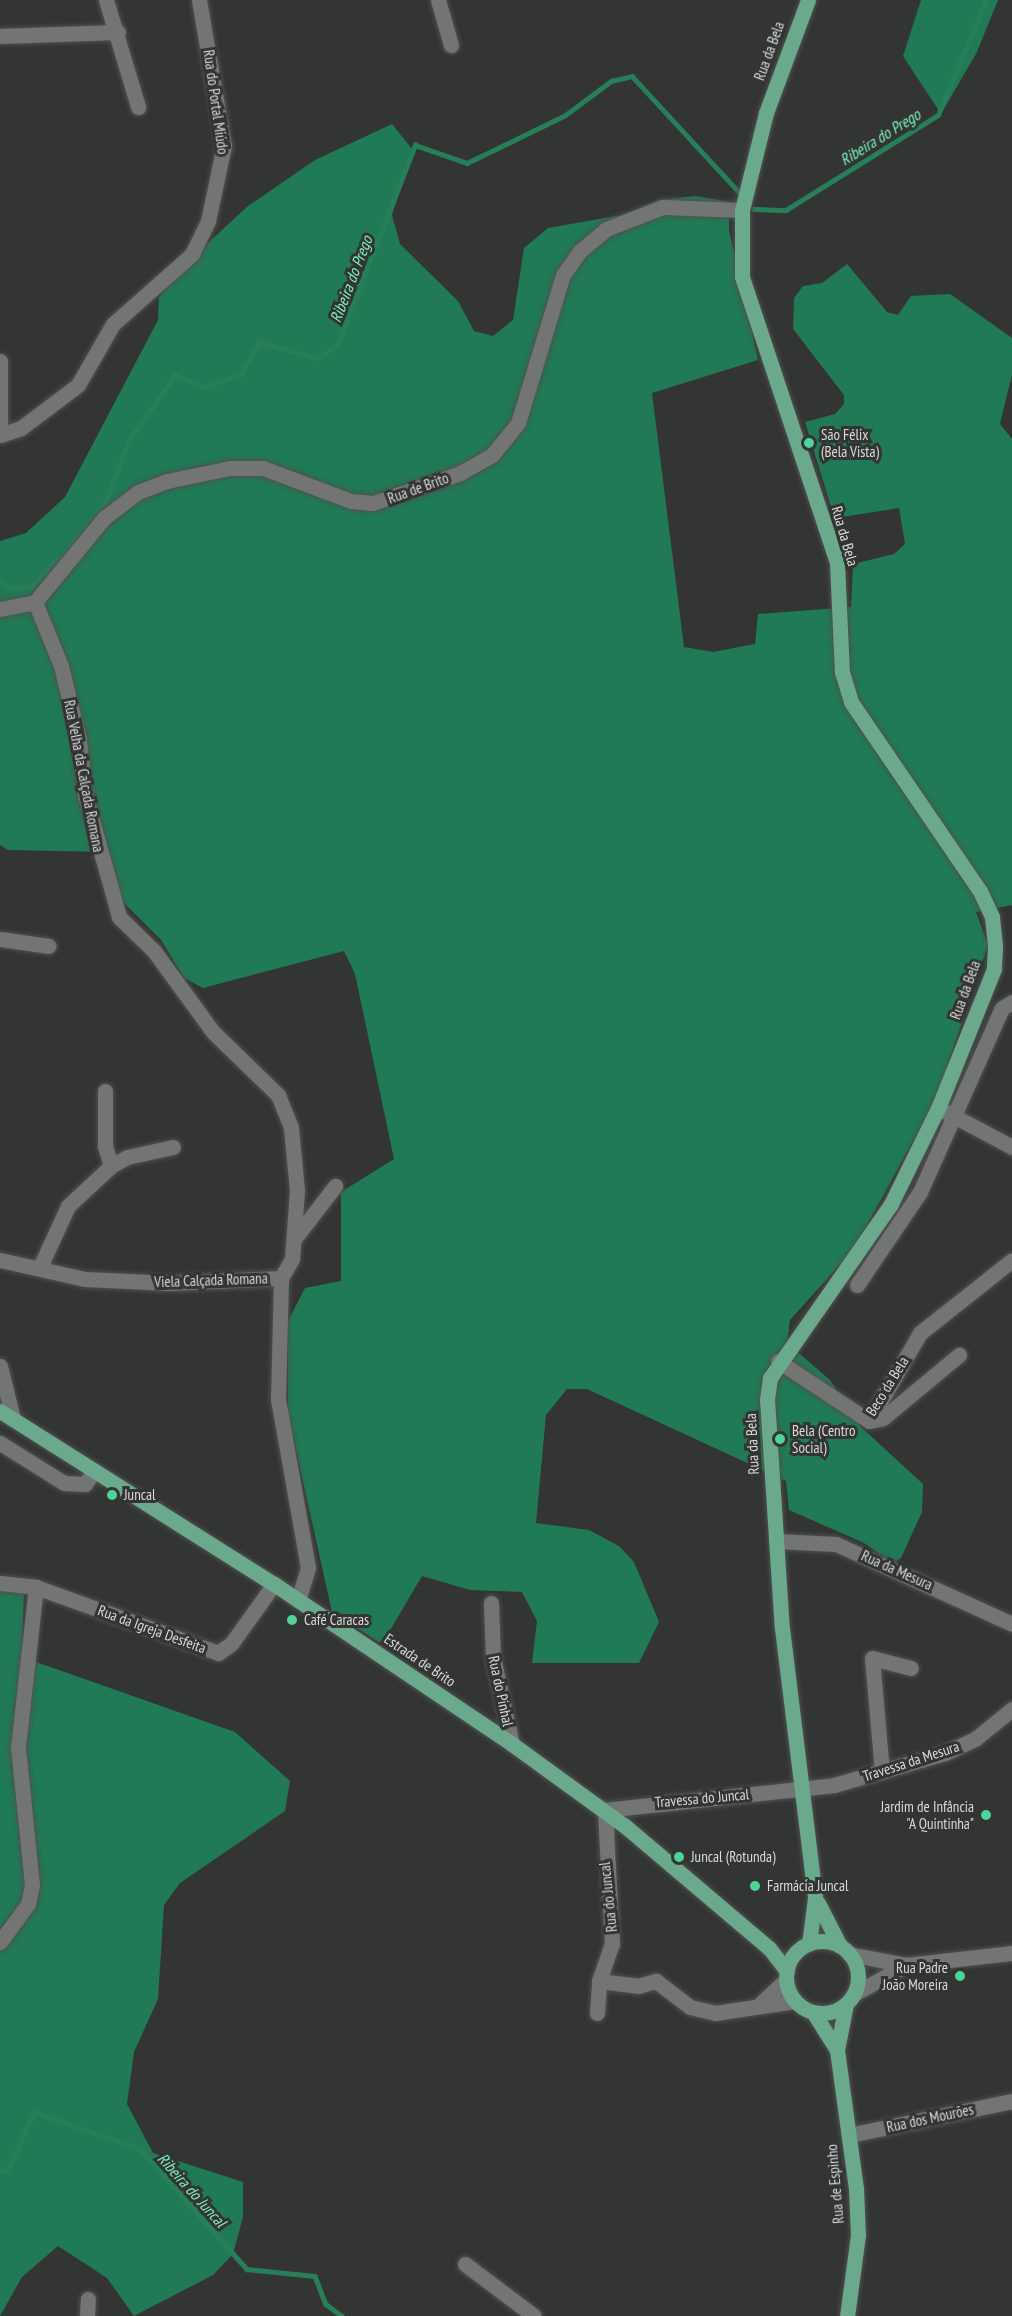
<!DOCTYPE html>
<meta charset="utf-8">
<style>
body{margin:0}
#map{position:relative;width:1012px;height:2316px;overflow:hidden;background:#323533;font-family:"PT Sans Narrow",sans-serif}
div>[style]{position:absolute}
.forest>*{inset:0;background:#207a55}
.stream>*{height:4.5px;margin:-2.25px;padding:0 2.25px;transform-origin:2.25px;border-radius:2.25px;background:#277f5a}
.roads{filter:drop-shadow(0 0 2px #4f5150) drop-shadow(0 0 2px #4f5150)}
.minor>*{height:15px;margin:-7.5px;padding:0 7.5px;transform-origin:7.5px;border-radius:7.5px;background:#727573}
.major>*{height:15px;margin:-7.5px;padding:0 7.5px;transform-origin:7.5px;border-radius:7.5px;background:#6aa98b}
.major>.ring{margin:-7.5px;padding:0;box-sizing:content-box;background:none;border:15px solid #6aa98b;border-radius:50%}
.dots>*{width:16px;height:16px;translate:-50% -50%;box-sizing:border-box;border:3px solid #323533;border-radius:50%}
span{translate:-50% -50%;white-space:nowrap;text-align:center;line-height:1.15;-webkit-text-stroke:6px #323533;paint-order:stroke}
.street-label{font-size:15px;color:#d9dbda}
.poi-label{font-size:15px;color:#d9dbda}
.left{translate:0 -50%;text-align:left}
.right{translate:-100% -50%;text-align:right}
.water-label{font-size:16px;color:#7ef2ba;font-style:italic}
</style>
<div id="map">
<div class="forest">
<i style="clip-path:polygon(921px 0,998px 0,977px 52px,941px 114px,903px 56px)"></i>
<i style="clip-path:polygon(392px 124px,412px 149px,392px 215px,400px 244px,458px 301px,474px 331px,493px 336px,513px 320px,524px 248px,548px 228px,622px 215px,658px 200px,696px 196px,729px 202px,729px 230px,758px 360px,652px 393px,684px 647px,713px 652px,755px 644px,758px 614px,851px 607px,853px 564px,894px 554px,905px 544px,899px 508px,836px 518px,832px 510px,805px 422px,835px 414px,844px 404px,844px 395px,793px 329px,794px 298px,803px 286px,822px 283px,847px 264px,887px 312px,898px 315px,911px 296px,950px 294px,1012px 338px,1012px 374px,1000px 424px,1012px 439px,1012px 905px,976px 912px,988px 945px,937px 1097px,854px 1249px,790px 1320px,787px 1343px,830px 1380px,861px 1427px,923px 1484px,922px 1512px,901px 1558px,893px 1563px,864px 1543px,789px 1510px,786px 1481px,587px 1389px,567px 1389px,546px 1415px,536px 1523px,589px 1530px,619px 1546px,634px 1562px,659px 1622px,639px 1663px,532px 1663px,537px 1621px,522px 1592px,470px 1590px,422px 1576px,382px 1644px,332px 1612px,288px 1414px,288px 1321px,305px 1288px,341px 1281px,341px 1192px,394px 1159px,355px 974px,344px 951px,203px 988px,184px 978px,161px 940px,123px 902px,107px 852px,8px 850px,0 845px,0 541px,26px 533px,65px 497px,158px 320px,159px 297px,183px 266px,248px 206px,315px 160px)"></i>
<i style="clip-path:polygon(0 1589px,24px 1591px,22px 1657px,235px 1732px,290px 1781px,285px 1811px,180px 1883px,164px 1905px,158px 1999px,134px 2052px,127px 2104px,153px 2153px,243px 2182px,243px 2217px,233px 2254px,213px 2275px,134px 2316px,107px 2278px,58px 2246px,22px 2277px,0 2316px)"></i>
</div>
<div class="stream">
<i style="left:754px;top:209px;width:32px;rotate:2deg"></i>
<i style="left:786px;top:210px;width:179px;rotate:-32deg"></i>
<i style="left:938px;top:115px;width:125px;rotate:-67.3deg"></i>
<i style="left:0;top:582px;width:13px;rotate:29deg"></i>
<i style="left:11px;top:588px;width:21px;rotate:-5deg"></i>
<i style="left:32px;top:586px;width:45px;rotate:-45.9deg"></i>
<i style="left:63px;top:554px;width:66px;rotate:-50.5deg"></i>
<i style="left:105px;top:503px;width:67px;rotate:-69.1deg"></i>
<i style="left:129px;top:440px;width:80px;rotate:-54.7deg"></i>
<i style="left:175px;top:375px;width:32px;rotate:22deg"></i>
<i style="left:205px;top:387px;width:38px;rotate:-20deg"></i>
<i style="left:241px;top:374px;width:37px;rotate:-61deg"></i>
<i style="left:259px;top:342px;width:60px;rotate:15.4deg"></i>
<i style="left:317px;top:358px;width:23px;rotate:-31deg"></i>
<i style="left:337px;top:346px;width:216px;rotate:-68.8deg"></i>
<i style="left:415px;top:145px;width:55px;rotate:19.1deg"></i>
<i style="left:467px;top:163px;width:108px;rotate:-25.9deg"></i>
<i style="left:564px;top:116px;width:59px;rotate:-36.7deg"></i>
<i style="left:611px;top:81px;width:22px;rotate:-13deg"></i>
<i style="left:632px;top:76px;width:161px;rotate:47.3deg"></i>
<i style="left:0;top:2169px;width:8px;rotate:23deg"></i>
<i style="left:7px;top:2172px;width:66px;rotate:-65.8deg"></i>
<i style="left:34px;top:2112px;width:112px;rotate:19.2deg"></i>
<i style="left:140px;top:2149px;width:161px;rotate:48.3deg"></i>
<i style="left:247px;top:2269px;width:68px;rotate:5.9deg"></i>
<i style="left:315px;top:2276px;width:30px;rotate:69deg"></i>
<i style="left:326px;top:2304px;width:20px;rotate:37deg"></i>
</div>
<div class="roads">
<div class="minor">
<i style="left:106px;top:0;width:112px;rotate:73.3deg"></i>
<i style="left:438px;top:0;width:47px;rotate:73.9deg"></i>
<i style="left:0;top:36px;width:118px;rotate:-1.9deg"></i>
<i style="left:0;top:361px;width:69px;rotate:90deg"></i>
<i style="left:0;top:435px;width:22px;rotate:-18deg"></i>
<i style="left:21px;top:428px;width:71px;rotate:-37deg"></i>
<i style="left:78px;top:385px;width:70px;rotate:-60.2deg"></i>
<i style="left:113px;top:324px;width:106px;rotate:-41.5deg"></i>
<i style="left:192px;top:254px;width:37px;rotate:-64deg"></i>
<i style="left:208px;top:221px;width:77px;rotate:-78deg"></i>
<i style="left:224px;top:146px;width:148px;rotate:-99.7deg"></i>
<i style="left:35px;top:602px;width:69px;rotate:67.9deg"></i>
<i style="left:61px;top:666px;width:76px;rotate:76.3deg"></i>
<i style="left:79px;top:740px;width:55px;rotate:83.8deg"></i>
<i style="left:85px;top:795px;width:127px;rotate:74.4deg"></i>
<i style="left:119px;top:917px;width:49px;rotate:44.2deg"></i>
<i style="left:154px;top:951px;width:100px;rotate:53.9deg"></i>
<i style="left:213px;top:1032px;width:91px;rotate:44.1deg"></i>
<i style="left:278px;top:1095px;width:35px;rotate:68deg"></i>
<i style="left:291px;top:1128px;width:62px;rotate:84.5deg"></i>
<i style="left:297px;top:1190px;width:69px;rotate:94.1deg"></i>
<i style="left:292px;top:1259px;width:22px;rotate:120deg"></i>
<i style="left:281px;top:1278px;width:121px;rotate:91.4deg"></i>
<i style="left:278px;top:1399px;width:172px;rotate:79.9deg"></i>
<i style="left:308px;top:1568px;width:34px;rotate:107deg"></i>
<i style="left:0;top:609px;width:36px;rotate:-11deg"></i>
<i style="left:35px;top:602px;width:109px;rotate:-50.6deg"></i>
<i style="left:104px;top:518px;width:43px;rotate:-37.4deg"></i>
<i style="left:138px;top:492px;width:31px;rotate:-21deg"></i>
<i style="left:167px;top:481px;width:64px;rotate:-11.7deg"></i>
<i style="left:230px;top:468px;width:33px"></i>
<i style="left:263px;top:468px;width:94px;rotate:20.6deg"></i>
<i style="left:351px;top:501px;width:22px;rotate:5deg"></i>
<i style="left:373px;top:503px;width:92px;rotate:-19deg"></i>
<i style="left:460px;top:473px;width:37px;rotate:-29deg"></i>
<i style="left:492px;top:455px;width:41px;rotate:-50.9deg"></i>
<i style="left:518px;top:423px;width:155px;rotate:-73.1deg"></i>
<i style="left:563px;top:275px;width:29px;rotate:-55deg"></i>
<i style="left:580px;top:251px;width:34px;rotate:-40deg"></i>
<i style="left:606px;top:229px;width:61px;rotate:-21.1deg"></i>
<i style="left:663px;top:207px;width:79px;rotate:2.2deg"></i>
<i style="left:0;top:939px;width:49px;rotate:8.1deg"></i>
<i style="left:105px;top:1091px;width:55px;rotate:90deg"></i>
<i style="left:105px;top:1146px;width:21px;rotate:73deg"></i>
<i style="left:946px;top:1112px;width:75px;rotate:27.9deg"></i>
<i style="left:295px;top:1238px;width:66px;rotate:-52.4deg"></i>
<i style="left:0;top:1260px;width:87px;rotate:12.6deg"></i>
<i style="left:85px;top:1279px;width:85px;rotate:2.7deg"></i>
<i style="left:170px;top:1283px;width:111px;rotate:-2.6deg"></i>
<i style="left:40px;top:1267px;width:67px;rotate:-65.3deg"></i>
<i style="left:68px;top:1206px;width:59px;rotate:-42.9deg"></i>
<i style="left:111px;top:1166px;width:18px;rotate:-29deg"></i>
<i style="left:127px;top:1157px;width:47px;rotate:-12.3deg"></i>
<i style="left:857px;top:1285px;width:112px;rotate:-55.9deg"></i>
<i style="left:920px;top:1192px;width:201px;rotate:-66deg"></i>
<i style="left:1002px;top:1008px;width:12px;rotate:-31deg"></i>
<i style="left:778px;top:1361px;width:109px;rotate:33.4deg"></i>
<i style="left:0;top:1366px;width:55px;rotate:76.2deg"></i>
<i style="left:869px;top:1421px;width:102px;rotate:-59.9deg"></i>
<i style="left:920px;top:1333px;width:117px;rotate:-38.4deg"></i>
<i style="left:869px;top:1421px;width:14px;rotate:-12deg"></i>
<i style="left:883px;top:1418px;width:99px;rotate:-39.7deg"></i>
<i style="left:0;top:1443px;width:75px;rotate:32deg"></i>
<i style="left:64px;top:1483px;width:21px;rotate:3deg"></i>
<i style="left:85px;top:1484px;width:16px;rotate:-55deg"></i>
<i style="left:776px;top:1541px;width:60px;rotate:2.9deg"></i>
<i style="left:836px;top:1544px;width:193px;rotate:24.4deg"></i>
<i style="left:0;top:1583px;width:36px;rotate:6deg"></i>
<i style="left:36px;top:1587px;width:194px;rotate:19.9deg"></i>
<i style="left:218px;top:1653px;width:16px;rotate:-35deg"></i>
<i style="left:231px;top:1644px;width:74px;rotate:-54.4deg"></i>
<i style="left:491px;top:1603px;width:54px;rotate:87.9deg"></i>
<i style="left:493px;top:1657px;width:89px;rotate:77.7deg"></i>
<i style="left:882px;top:1772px;width:114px;rotate:-95deg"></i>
<i style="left:872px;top:1658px;width:40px;rotate:14.4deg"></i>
<i style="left:0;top:1942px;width:47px;rotate:-53.6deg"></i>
<i style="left:28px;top:1904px;width:19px;rotate:-78deg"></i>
<i style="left:32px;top:1885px;width:139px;rotate:-95.8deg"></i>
<i style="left:18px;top:1747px;width:161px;rotate:-83.6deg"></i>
<i style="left:849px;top:1954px;width:58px;rotate:10.9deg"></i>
<i style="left:906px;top:1965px;width:107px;rotate:-6.5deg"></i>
<i style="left:599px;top:1981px;width:39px;rotate:7deg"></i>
<i style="left:638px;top:1986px;width:19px;rotate:-16deg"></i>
<i style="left:656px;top:1981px;width:43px;rotate:37.4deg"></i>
<i style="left:690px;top:2007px;width:26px;rotate:13deg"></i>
<i style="left:715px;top:2013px;width:81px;rotate:-8.5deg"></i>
<i style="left:854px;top:1994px;width:60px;rotate:-29.1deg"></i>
<i style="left:760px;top:2004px;width:35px;rotate:-43deg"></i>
<i style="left:597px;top:2013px;width:32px;rotate:-86deg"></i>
<i style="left:599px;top:1981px;width:39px;rotate:-71deg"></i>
<i style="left:612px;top:1944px;width:134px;rotate:-93deg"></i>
<i style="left:605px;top:1810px;width:230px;rotate:-6.2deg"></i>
<i style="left:834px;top:1785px;width:116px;rotate:-16.1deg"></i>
<i style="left:945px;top:1753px;width:33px;rotate:-25deg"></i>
<i style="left:975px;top:1739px;width:48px;rotate:-39deg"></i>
<i style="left:849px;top:2135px;width:167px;rotate:-11.8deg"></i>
<i style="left:465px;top:2264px;width:86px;rotate:37deg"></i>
<i style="left:87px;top:2316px;width:17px;rotate:-87deg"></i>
</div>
<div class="major">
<i style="left:808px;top:0;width:121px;rotate:110.4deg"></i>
<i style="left:766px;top:113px;width:100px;rotate:103.9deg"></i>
<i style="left:742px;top:210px;width:67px;rotate:90deg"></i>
<i style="left:742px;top:277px;width:301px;rotate:71.6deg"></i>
<i style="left:837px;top:563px;width:109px;rotate:87.4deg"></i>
<i style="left:842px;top:672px;width:31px;rotate:73deg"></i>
<i style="left:851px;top:702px;width:229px;rotate:55.7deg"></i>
<i style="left:980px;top:891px;width:29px;rotate:65deg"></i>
<i style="left:992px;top:917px;width:30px;rotate:84deg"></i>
<i style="left:995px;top:947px;width:22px;rotate:93deg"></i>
<i style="left:994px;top:969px;width:150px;rotate:111.9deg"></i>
<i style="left:938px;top:1108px;width:107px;rotate:116.1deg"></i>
<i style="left:891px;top:1204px;width:212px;rotate:124.8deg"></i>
<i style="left:770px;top:1378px;width:21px;rotate:98deg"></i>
<i style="left:767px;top:1399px;width:229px;rotate:86.3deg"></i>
<i style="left:782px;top:1628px;width:272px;rotate:83deg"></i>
<i style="left:815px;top:1898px;width:46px;rotate:97.4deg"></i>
<i style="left:0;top:1411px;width:324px;rotate:32.3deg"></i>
<i style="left:274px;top:1584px;width:287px;rotate:33.9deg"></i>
<i style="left:512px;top:1744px;width:140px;rotate:36deg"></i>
<i style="left:625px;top:1826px;width:189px;rotate:40.3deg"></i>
<i style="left:769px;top:1948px;width:29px;rotate:52deg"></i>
<i style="left:818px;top:1903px;width:48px;rotate:62.9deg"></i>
<i class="ring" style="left:786px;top:1941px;width:57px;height:57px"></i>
<i style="left:813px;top:2012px;width:45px;rotate:57.7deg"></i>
<i style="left:837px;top:2050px;width:139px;rotate:82.2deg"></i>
<i style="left:856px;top:2188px;width:47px;rotate:87.6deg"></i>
<i style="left:858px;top:2235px;width:82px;rotate:97.7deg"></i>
<i style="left:837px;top:2050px;width:47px;rotate:-78.9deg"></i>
</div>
</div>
<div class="dots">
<i style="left:809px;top:443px;background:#4ed399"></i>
<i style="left:780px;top:1439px;background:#4ed399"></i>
<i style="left:112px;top:1495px;background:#4ed399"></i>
<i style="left:292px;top:1620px;background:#4ed399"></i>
<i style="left:986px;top:1815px;background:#4ed399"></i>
<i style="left:679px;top:1857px;background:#4ed399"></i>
<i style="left:755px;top:1886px;background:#4ed399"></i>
<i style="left:960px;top:1976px;background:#4ed399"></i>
</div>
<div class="street-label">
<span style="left:769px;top:51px;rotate:-70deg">Rua da Bela</span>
<span style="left:216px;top:102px;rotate:82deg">Rua do Portal Miúdo</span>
<span style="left:418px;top:488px;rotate:-20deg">Rua de Brito</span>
<span style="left:845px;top:536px;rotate:74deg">Rua da Bela</span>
<span style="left:84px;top:776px;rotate:79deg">Rua Velha da Calçada Romana</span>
<span style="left:965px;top:990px;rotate:-70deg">Rua da Bela</span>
<span style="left:211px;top:1280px;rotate:-2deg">Viela Calçada Romana</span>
<span style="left:887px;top:1386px;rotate:-58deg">Beco da Bela</span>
<span style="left:752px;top:1444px;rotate:-93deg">Rua da Bela</span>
<span style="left:897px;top:1570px;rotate:24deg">Rua da Mesura</span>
<span style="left:152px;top:1629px;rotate:20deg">Rua da Igreja Desfeita</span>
<span style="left:420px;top:1660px;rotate:34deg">Estrada de Brito</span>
<span style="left:501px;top:1691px;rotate:78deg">Rua do Pinhal</span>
<span style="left:911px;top:1761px;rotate:-18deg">Travessa da Mesura</span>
<span style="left:702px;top:1798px;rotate:-5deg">Travessa do Juncal</span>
<span style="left:608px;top:1897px;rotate:-96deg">Rua do Juncal</span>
<span style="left:930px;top:2118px;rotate:-12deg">Rua dos Mourões</span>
<span style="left:835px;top:2184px;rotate:-95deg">Rua de Espinho</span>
</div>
<div class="poi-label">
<span class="left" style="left:821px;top:443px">São Félix<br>(Bela Vista)</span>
<span class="left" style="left:792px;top:1439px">Bela (Centro<br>Social)</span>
<span class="left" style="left:124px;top:1495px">Juncal</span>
<span class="left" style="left:304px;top:1620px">Café Caracas</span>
<span class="right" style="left:974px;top:1815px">Jardim de Infância<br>"A Quintinha"</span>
<span class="left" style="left:691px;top:1857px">Juncal (Rotunda)</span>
<span class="left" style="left:767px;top:1886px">Farmácia Juncal</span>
<span class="right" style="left:948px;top:1976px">Rua Padre<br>João Moreira</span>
</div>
<div class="water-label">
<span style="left:880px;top:137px;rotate:-32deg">Ribeira do Prego</span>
<span style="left:351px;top:279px;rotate:-69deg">Ribeira do Prego</span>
<span style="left:192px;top:2190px;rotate:48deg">Ribeira do Juncal</span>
</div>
</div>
